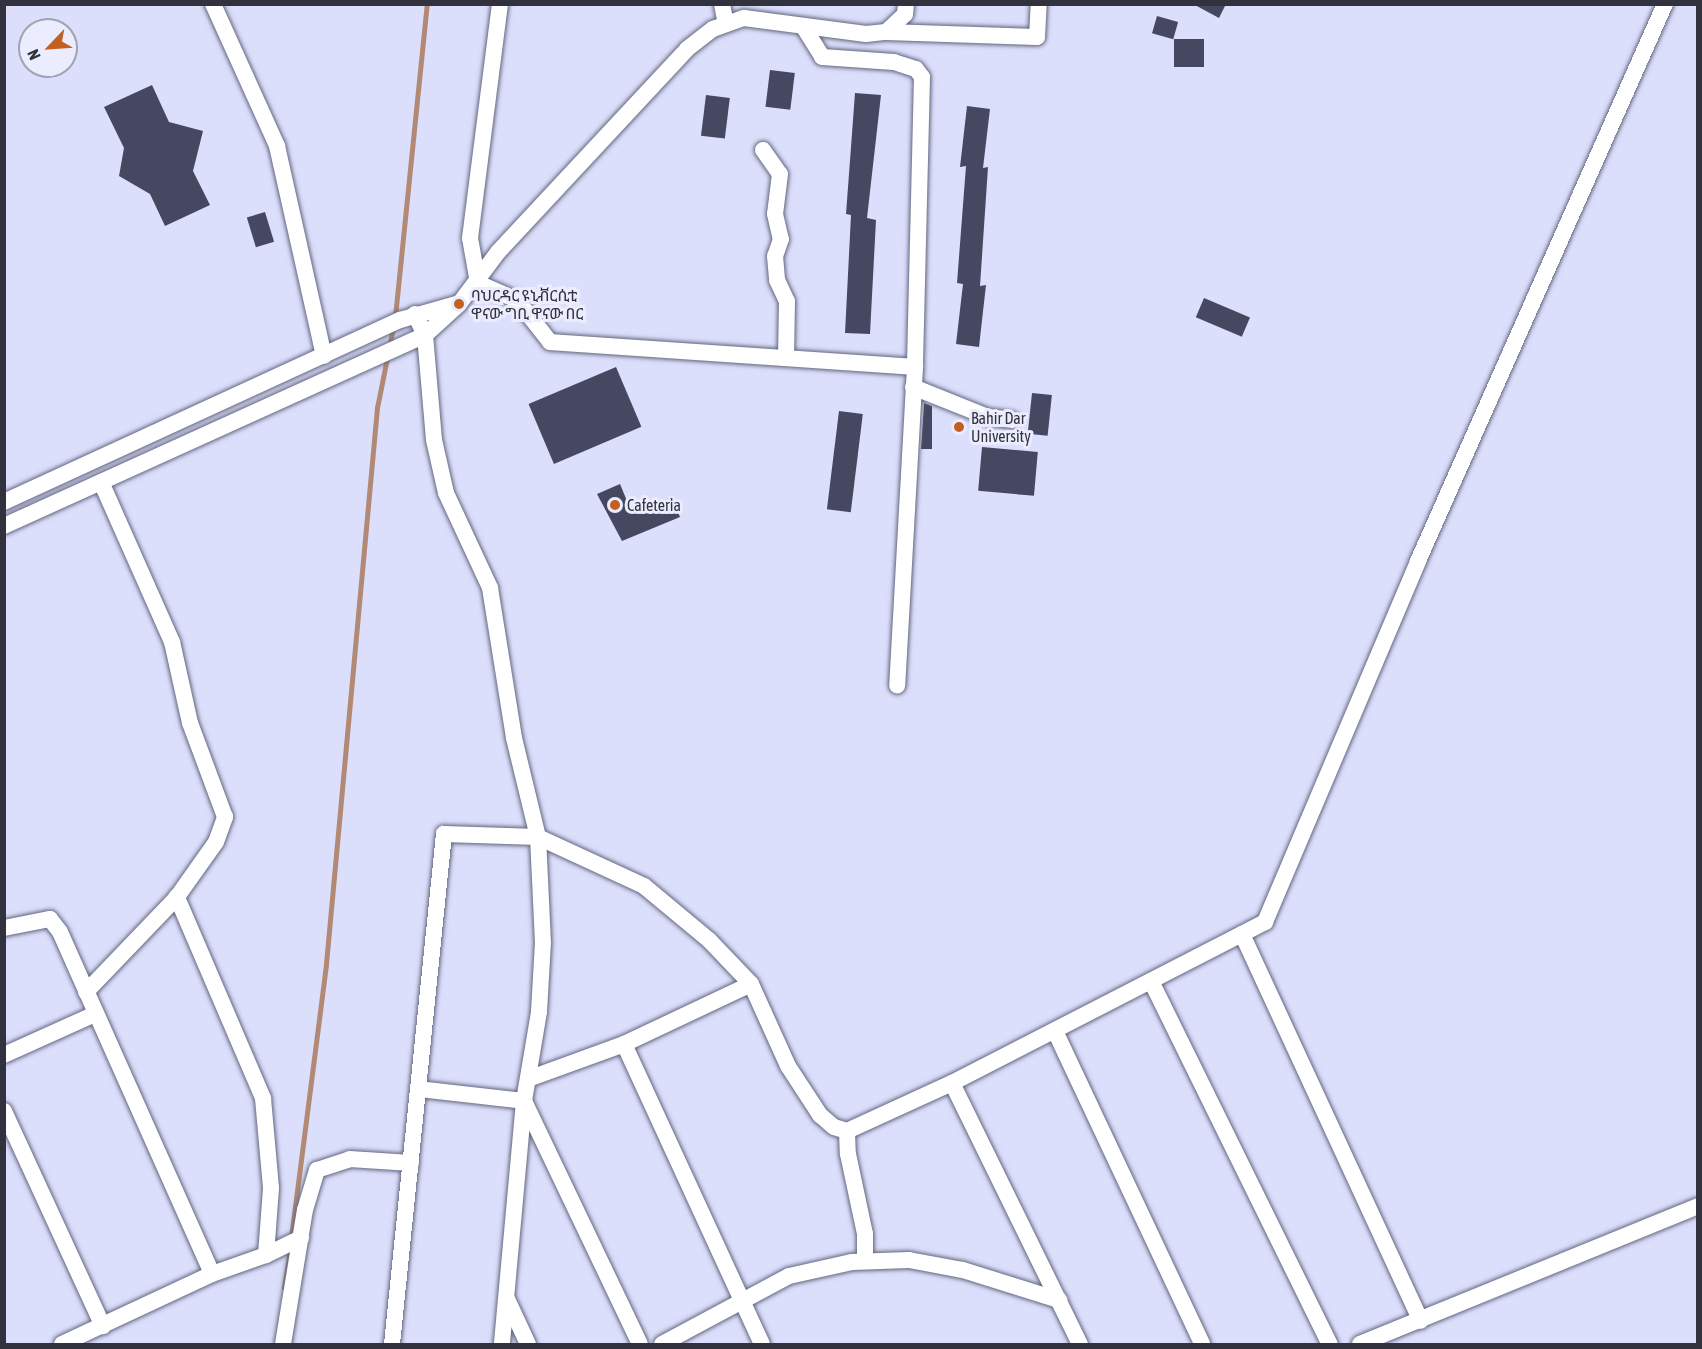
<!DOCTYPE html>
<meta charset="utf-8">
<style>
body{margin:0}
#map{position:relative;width:1702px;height:1349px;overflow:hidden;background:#dbdffc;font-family:"Asap Condensed","Noto Sans Ethiopic",sans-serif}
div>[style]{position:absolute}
.stream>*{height:4.5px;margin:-2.25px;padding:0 2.25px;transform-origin:2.25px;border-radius:2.25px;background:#b18975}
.building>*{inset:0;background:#454860;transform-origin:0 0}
.roads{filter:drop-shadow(0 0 2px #63667f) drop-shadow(0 0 2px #63667f)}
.minor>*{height:16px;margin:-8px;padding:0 8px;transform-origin:8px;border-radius:8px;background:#fff}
.dots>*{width:16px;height:16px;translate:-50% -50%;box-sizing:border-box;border:3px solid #ebedff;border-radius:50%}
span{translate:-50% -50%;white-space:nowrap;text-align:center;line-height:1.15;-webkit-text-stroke:6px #ebedff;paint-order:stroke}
.poi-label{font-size:16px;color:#31323e}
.left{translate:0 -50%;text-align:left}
.frame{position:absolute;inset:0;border:6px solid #31323e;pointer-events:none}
.north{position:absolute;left:18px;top:18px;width:60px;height:60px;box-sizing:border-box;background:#ebedff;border:2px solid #a1a2b2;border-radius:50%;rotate:245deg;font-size:16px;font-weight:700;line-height:24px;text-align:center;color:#31323e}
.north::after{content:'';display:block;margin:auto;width:21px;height:27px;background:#c16021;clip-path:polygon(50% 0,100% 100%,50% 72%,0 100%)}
</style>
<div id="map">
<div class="stream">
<i style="left:395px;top:317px;width:315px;rotate:-84.2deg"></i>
<i style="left:389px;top:347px;width:19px;rotate:-78deg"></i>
<i style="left:291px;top:1238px;width:276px;rotate:-82.7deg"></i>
<i style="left:326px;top:964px;width:558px;rotate:-84.76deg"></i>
<i style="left:377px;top:408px;width:51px;rotate:-78.7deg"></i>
<i style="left:284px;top:1288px;width:39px;rotate:-81deg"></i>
</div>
<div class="building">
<i style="clip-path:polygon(1193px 4px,1226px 4px,1219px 18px)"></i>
<i style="left:1157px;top:16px;width:22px;height:18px;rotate:16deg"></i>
<i style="left:1174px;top:39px;width:30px;height:28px"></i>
<i style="left:770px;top:70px;width:25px;height:37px;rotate:7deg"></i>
<i style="clip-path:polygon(152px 85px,169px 122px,203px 131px,193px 171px,210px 205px,165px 226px,150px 194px,119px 176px,124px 148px,104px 107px)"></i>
<i style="clip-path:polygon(855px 93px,881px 95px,867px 218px,876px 220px,870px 334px,845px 333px,851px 215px,846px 214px)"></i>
<i style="left:706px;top:95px;width:24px;height:41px;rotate:7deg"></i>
<i style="clip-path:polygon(967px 106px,990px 109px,983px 168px,988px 167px,980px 286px,986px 285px,979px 347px,956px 344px,963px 284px,957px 283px,966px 166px,960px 167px)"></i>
<i style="left:265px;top:212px;width:31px;height:19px;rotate:73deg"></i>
<i style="left:1204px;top:298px;width:50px;height:21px;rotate:23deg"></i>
<i style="left:616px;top:367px;width:65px;height:95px;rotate:67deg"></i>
<i style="left:1032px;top:393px;width:20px;height:41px;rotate:6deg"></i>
<i style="clip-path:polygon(924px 403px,932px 406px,932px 449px,921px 449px)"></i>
<i style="left:839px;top:411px;width:24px;height:99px;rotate:7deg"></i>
<i style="left:982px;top:447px;width:56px;height:44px;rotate:5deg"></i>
<i style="clip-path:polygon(620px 484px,632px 513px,672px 497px,680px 517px,622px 541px,597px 494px)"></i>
</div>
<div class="roads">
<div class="minor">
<i style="left:213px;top:4px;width:156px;rotate:65.7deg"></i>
<i style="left:277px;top:146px;width:215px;rotate:77.4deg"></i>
<i style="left:722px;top:4px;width:20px;rotate:79deg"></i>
<i style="left:803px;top:26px;width:36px;rotate:58deg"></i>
<i style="left:822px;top:57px;width:72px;rotate:4deg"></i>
<i style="left:894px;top:62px;width:23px;rotate:18deg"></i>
<i style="left:916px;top:69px;width:10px;rotate:53deg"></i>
<i style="left:922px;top:77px;width:290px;rotate:91.4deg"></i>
<i style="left:915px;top:367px;width:319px;rotate:93.2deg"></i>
<i style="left:886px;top:32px;width:151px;rotate:1.9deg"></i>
<i style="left:1037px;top:37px;width:33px;rotate:-87deg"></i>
<i style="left:763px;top:150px;width:29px;rotate:55deg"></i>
<i style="left:780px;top:174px;width:40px;rotate:97.1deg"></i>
<i style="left:775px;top:214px;width:26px;rotate:77deg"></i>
<i style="left:781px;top:239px;width:18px;rotate:109deg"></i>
<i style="left:775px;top:256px;width:24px;rotate:85deg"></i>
<i style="left:777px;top:280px;width:23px;rotate:65deg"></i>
<i style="left:787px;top:301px;width:56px;rotate:91deg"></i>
<i style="left:478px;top:283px;width:43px;rotate:23.6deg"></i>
<i style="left:517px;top:300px;width:53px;rotate:51.8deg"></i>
<i style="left:550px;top:342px;width:366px;rotate:3.9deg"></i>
<i style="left:478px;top:283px;width:46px;rotate:-100.1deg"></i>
<i style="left:470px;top:238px;width:236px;rotate:-82.7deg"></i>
<i style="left:415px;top:314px;width:23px;rotate:65deg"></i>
<i style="left:425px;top:335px;width:105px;rotate:85.1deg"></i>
<i style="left:434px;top:440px;width:54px;rotate:77.2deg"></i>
<i style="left:446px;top:493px;width:105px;rotate:65.1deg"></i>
<i style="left:490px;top:588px;width:152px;rotate:80.9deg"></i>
<i style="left:514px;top:738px;width:102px;rotate:76.4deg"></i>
<i style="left:538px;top:837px;width:105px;rotate:87.3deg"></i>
<i style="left:543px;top:942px;width:70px;rotate:93.3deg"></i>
<i style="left:539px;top:1012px;width:90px;rotate:99.6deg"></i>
<i style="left:524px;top:1101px;width:244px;rotate:95.2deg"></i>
<i style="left:913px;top:387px;width:81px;rotate:21.8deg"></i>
<i style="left:988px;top:417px;width:24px;rotate:7deg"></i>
<i style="left:4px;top:502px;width:436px;rotate:-24.7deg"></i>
<i style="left:400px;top:320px;width:58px;rotate:-15.9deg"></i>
<i style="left:4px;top:526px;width:462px;rotate:-24.4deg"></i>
<i style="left:425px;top:335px;width:46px;rotate:-42.4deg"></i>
<i style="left:459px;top:304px;width:65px;rotate:-53.1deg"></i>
<i style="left:498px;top:252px;width:277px;rotate:-47deg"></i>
<i style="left:687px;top:49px;width:33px;rotate:-38deg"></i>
<i style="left:713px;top:29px;width:33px;rotate:-20deg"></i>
<i style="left:744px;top:18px;width:123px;rotate:7.5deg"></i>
<i style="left:866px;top:34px;width:20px;rotate:-6deg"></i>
<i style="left:886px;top:32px;width:26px;rotate:-43deg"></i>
<i style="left:905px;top:14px;width:10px;rotate:-84deg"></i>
<i style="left:4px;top:928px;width:47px;rotate:-11.1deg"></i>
<i style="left:50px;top:919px;width:16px;rotate:52deg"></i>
<i style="left:60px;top:932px;width:374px;rotate:66deg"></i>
<i style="left:1242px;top:934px;width:426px;rotate:65.2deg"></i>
<i style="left:1151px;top:981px;width:405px;rotate:63.8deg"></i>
<i style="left:86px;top:992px;width:132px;rotate:-46.2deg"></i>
<i style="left:177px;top:897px;width:67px;rotate:-54.7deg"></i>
<i style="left:216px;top:842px;width:27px;rotate:-70deg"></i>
<i style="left:225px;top:817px;width:100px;rotate:-110.4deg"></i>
<i style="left:190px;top:723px;width:83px;rotate:-102.5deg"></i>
<i style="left:172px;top:642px;width:175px;rotate:-113.9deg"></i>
<i style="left:1055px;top:1031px;width:346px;rotate:64.8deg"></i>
<i style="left:624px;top:1044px;width:330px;rotate:65.3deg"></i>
<i style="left:4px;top:1055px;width:98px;rotate:-24.2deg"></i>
<i style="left:528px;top:1079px;width:102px;rotate:-20deg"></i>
<i style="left:624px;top:1044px;width:140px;rotate:-25.3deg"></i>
<i style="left:952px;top:1083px;width:291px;rotate:63.9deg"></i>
<i style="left:419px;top:1089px;width:106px;rotate:6.5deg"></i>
<i style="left:524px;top:1101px;width:269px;rotate:64.5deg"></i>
<i style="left:4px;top:1111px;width:237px;rotate:65.3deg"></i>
<i style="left:847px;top:1131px;width:23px;rotate:88deg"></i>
<i style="left:848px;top:1154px;width:82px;rotate:78deg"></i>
<i style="left:865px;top:1234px;width:27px;rotate:90deg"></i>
<i style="left:266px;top:1255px;width:39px;rotate:-26deg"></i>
<i style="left:507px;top:1299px;width:50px;rotate:65deg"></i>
<i style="left:62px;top:1344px;width:166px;rotate:-25deg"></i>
<i style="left:212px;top:1274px;width:57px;rotate:-19.4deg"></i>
<i style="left:266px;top:1255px;width:67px;rotate:-85.7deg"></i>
<i style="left:271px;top:1188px;width:90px;rotate:-95.1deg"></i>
<i style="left:263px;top:1098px;width:219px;rotate:-113.2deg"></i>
<i style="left:283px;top:1344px;width:136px;rotate:-80.7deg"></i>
<i style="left:305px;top:1210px;width:42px;rotate:-73.3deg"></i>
<i style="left:317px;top:1170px;width:35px;rotate:-18deg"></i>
<i style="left:350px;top:1159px;width:61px;rotate:3.8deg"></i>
<i style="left:392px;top:1344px;width:513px;rotate:-84.18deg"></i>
<i style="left:444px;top:834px;width:94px;rotate:1.8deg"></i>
<i style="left:538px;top:837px;width:117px;rotate:24.8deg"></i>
<i style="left:644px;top:886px;width:85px;rotate:39.7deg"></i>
<i style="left:709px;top:940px;width:61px;rotate:46.3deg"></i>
<i style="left:751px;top:984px;width:90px;rotate:65.7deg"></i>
<i style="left:788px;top:1066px;width:59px;rotate:56.9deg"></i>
<i style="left:820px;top:1115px;width:18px;rotate:41deg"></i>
<i style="left:834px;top:1127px;width:14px;rotate:17deg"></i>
<i style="left:847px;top:1131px;width:115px;rotate:-24.6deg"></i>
<i style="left:952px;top:1083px;width:352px;rotate:-27.2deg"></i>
<i style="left:1265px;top:922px;width:392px;rotate:-67deg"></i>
<i style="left:1418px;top:561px;width:609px;rotate:-66.09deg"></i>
<i style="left:662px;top:1344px;width:144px;rotate:-28.2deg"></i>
<i style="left:789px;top:1276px;width:65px;rotate:-12.5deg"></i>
<i style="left:852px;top:1262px;width:57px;rotate:-2deg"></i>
<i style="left:909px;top:1260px;width:55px;rotate:10.5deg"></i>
<i style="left:963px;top:1270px;width:101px;rotate:17.4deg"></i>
<i style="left:1360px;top:1344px;width:365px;rotate:-22.2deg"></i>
</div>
</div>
<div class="dots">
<i style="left:459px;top:304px;background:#c16021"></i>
<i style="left:959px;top:427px;background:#c16021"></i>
<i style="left:615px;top:505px;background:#c16021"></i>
</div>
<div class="poi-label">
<span class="left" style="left:471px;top:304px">ባህርዳር ዩኒቭርሲቲ<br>ዋናው ግቢ ዋናው በር</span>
<span class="left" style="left:971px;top:427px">Bahir Dar<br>University</span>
<span class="left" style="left:627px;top:505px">Cafeteria</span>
</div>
<div class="frame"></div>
<div class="north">N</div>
</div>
